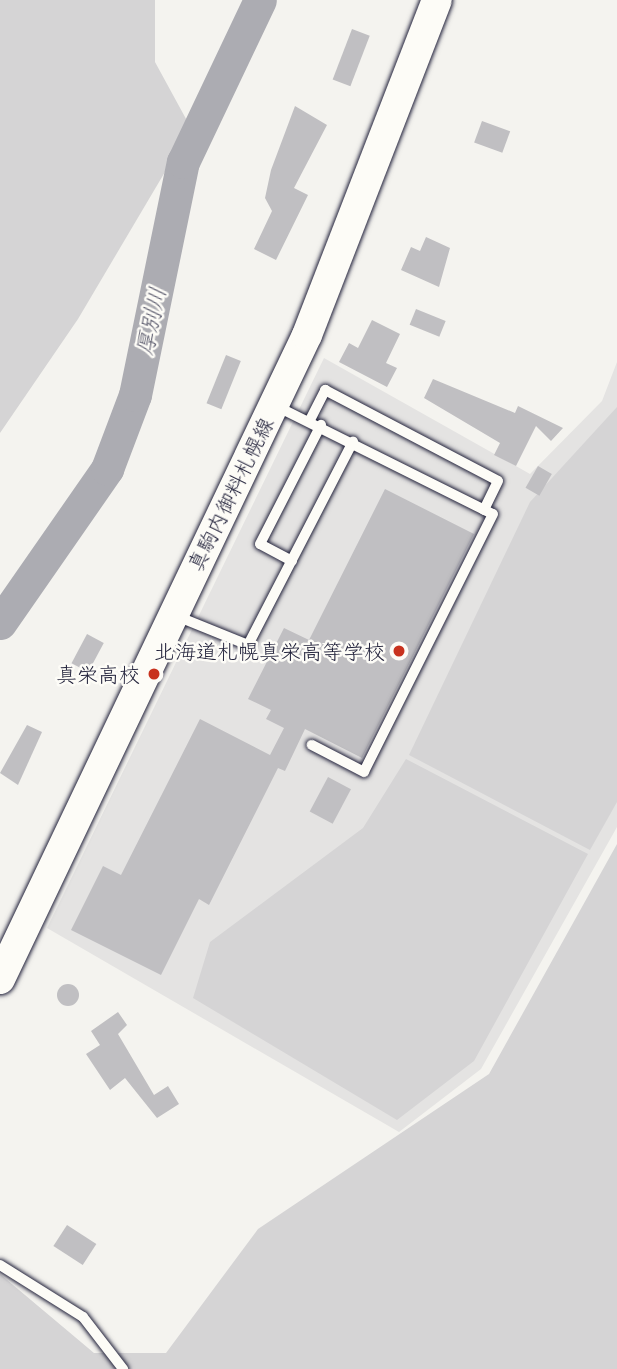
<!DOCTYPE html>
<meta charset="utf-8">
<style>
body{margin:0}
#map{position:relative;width:617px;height:1369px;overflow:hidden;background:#f4f3ef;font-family:Mali,"Klee One",sans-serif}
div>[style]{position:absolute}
.built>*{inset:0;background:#e4e3e2}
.green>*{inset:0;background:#d5d4d5}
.river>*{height:33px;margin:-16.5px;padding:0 16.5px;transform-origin:16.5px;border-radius:16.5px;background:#acacb2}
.building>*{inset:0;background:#c0bfc2;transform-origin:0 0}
.round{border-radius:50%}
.roads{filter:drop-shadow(0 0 2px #22223b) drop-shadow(0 0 2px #22223b)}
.lane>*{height:10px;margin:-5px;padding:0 5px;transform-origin:5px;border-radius:5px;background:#fdfcf7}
.secondary>*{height:30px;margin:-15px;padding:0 15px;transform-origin:15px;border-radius:15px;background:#fdfcf7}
.dots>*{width:19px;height:19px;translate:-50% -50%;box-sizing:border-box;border:4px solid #fdfcf7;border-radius:50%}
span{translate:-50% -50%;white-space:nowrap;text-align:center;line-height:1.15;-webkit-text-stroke:5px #fdfcf7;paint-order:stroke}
.street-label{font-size:21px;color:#22223b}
.poi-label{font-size:21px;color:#22223b}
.right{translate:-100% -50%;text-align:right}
.water-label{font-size:23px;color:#59596b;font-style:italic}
</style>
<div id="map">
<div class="built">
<i style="clip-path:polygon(324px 358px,530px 474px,602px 401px,617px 362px,617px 827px,481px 1069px,399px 1132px,47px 928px)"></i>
</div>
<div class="green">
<i style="clip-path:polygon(0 0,155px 0,155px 62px,191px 128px,78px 319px,0 433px)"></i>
<i style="clip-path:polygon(617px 407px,617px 802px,590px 850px,409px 755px,530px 502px)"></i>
<i style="clip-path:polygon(406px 759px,588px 854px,474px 1061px,397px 1120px,193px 998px,210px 942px,363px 828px)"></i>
<i style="clip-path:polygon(617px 844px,617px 1369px,0 1369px,0 1274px,94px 1353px,166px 1353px,258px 1229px,489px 1074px)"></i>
</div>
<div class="river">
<i style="left:0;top:623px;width:188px;rotate:-55.2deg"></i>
<i style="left:107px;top:469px;width:79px;rotate:-69.3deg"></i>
<i style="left:135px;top:395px;width:238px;rotate:-78.4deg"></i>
<i style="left:183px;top:162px;width:179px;rotate:-64.6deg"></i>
</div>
<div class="building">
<i style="left:352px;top:29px;width:19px;height:54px;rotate:21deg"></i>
<i style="clip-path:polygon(295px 106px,327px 125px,294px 188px,308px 195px,276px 260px,254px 249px,272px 211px,265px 198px,271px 170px)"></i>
<i style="left:482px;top:121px;width:30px;height:23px;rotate:20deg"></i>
<i style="clip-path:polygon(426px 237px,450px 248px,439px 287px,401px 270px,411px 247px,420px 251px)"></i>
<i style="left:416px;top:309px;width:32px;height:17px;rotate:22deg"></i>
<i style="clip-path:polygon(372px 320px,400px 334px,386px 363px,397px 368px,387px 387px,339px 362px,349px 343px,358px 348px)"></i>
<i style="left:226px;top:355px;width:16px;height:52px;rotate:22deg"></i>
<i style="clip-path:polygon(433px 379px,515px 413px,518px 406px,563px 428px,551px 441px,536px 426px,516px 466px,494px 455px,500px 443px,424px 398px)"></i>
<i style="left:538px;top:466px;width:16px;height:25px;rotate:30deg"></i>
<i style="clip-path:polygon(385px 489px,474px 534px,362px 758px,305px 729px,285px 771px,278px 768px,209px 905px,199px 899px,161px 975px,71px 930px,103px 866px,121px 875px,200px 719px,270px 755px,284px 728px,266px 719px,271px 710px,248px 699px,284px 628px,309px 640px)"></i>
<i style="left:87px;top:634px;width:19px;height:33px;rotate:28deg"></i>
<i style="clip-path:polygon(27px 725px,42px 732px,18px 785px,0 773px)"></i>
<i style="left:328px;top:777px;width:26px;height:39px;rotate:28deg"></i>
<i class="round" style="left:57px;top:984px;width:22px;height:22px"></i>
<i style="clip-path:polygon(118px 1012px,127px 1025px,118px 1034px,154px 1095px,168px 1086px,179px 1104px,157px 1118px,125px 1078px,110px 1090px,86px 1054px,100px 1045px,91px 1031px)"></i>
<i style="left:67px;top:1225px;width:35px;height:25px;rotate:33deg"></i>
</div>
<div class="roads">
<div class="lane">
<i style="left:276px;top:406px;width:242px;rotate:26.5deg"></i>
<i style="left:493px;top:514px;width:288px;rotate:116.6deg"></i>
<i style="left:364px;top:772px;width:59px;rotate:-152.6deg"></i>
<i style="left:310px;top:420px;width:34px;rotate:-63deg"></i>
<i style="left:325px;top:390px;width:195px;rotate:27.7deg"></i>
<i style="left:498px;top:481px;width:32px;rotate:116deg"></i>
<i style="left:292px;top:561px;width:36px;rotate:-152deg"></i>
<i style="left:260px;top:544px;width:134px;rotate:-62.9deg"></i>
<i style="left:174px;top:615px;width:80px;rotate:22.1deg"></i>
<i style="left:248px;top:645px;width:229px;rotate:-62.7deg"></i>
<i style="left:0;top:1265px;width:98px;rotate:32.1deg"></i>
<i style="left:83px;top:1317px;width:66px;rotate:52.4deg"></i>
</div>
<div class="secondary">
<i style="left:0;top:979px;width:713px;rotate:-64.51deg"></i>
<i style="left:307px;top:335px;width:359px;rotate:-68.8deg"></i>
</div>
</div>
<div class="dots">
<i style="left:399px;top:651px;background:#c8321e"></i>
<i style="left:154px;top:674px;background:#c8321e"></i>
</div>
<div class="street-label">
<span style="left:230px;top:494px;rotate:-64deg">真駒内御料札幌線</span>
</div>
<div class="poi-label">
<span class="right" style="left:385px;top:651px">北海道札幌真栄高等学校</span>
<span class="right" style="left:140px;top:674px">真栄高校</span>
</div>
<div class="water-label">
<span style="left:150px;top:321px;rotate:-78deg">厚別川</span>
</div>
</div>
